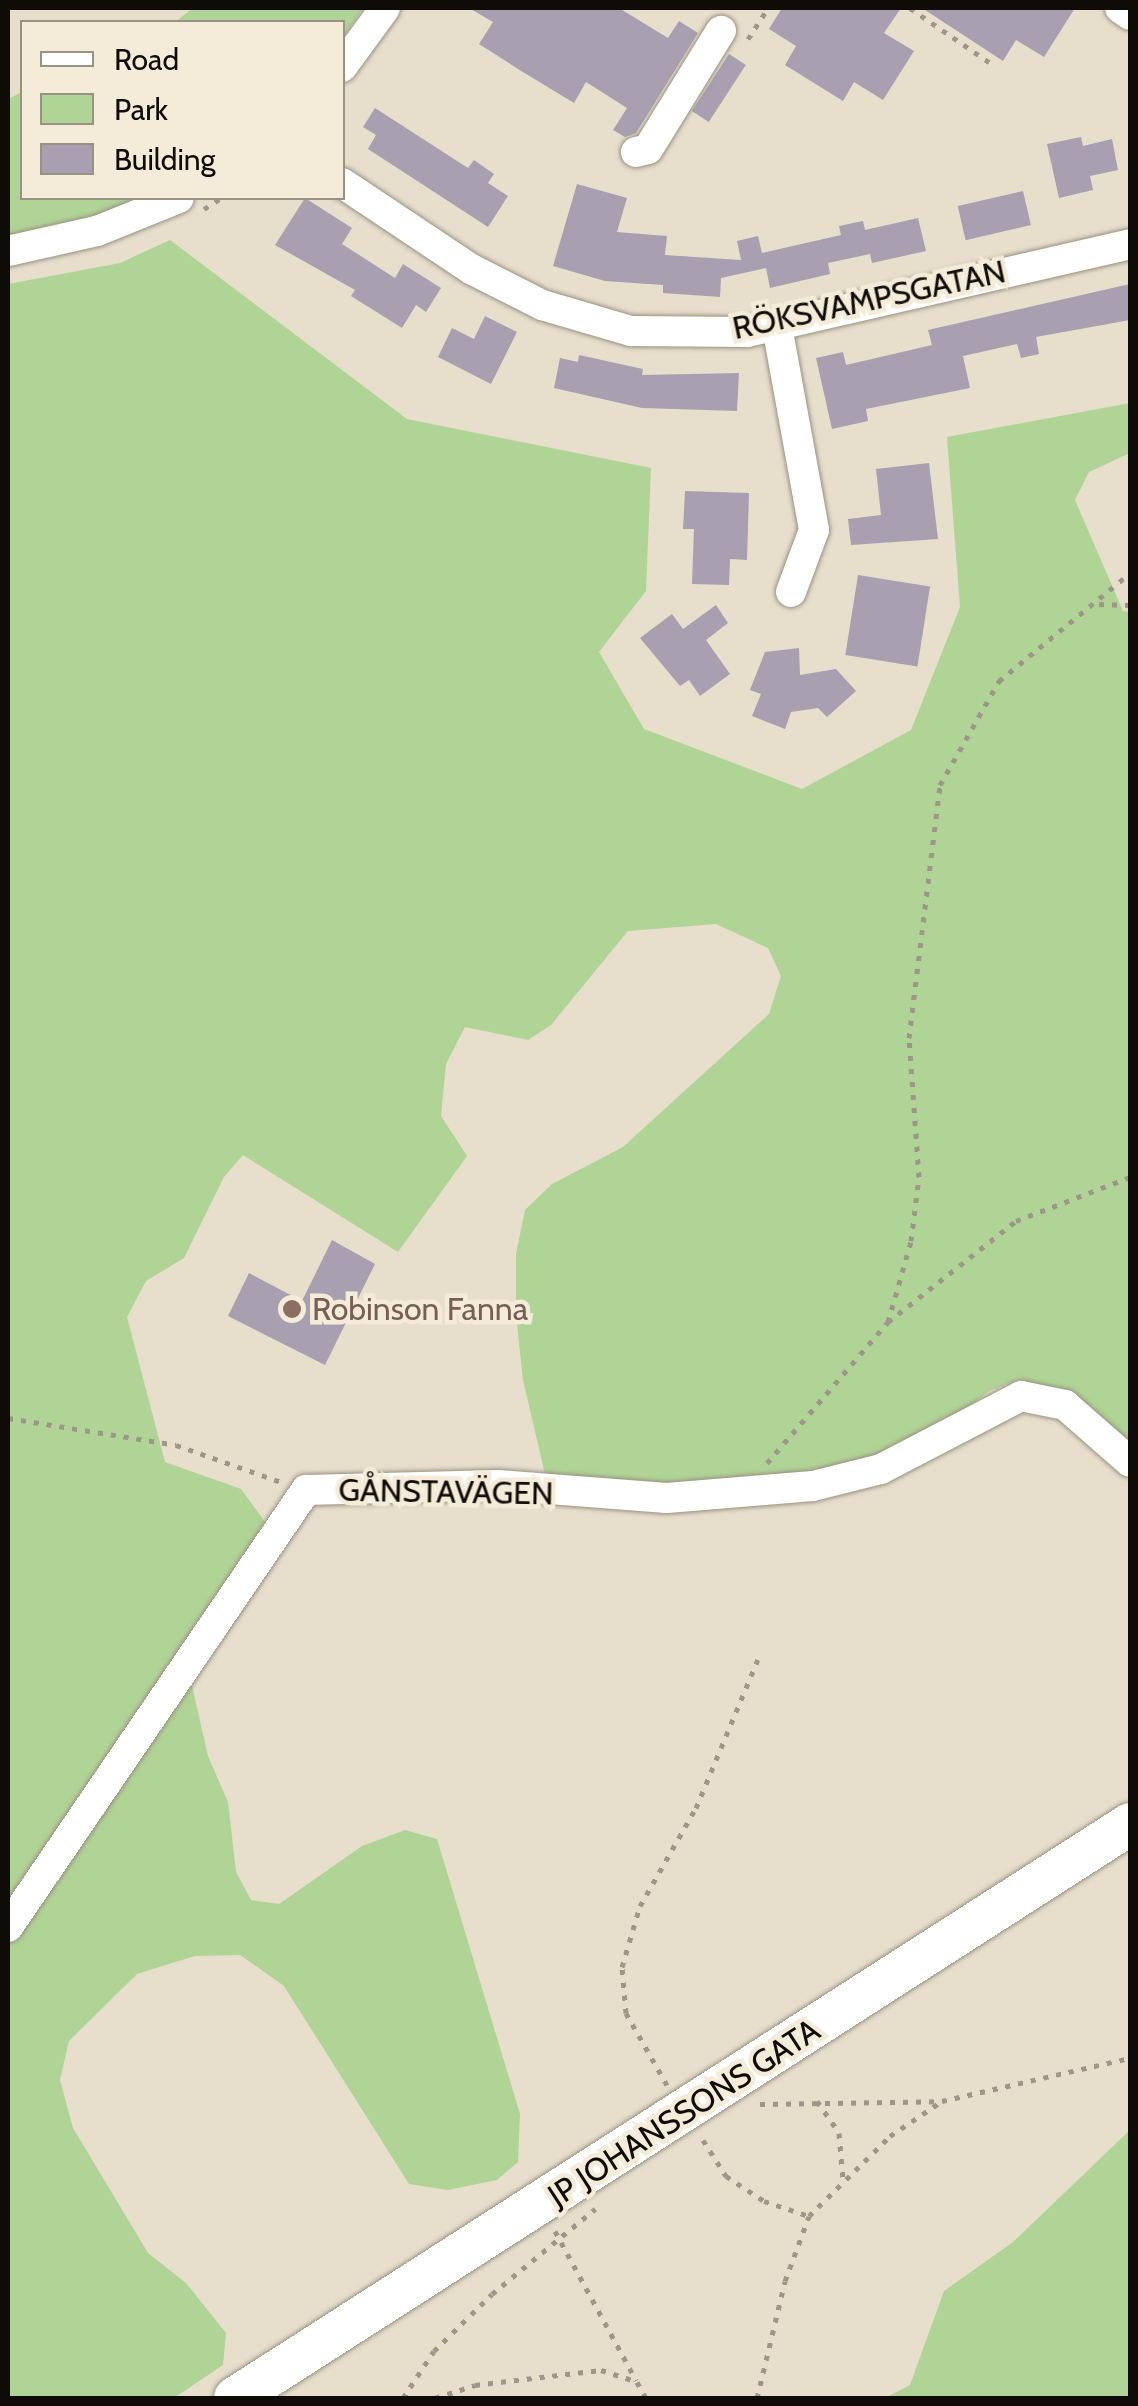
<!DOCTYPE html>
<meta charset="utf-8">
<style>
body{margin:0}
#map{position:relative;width:1138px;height:2406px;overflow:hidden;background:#e7decc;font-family:Cabin,sans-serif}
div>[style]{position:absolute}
.green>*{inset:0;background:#b0d496}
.building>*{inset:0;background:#a8a0b0;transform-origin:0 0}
.path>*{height:5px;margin-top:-2.5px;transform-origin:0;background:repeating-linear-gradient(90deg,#9d9689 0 5px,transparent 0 13px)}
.roads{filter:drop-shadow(0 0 2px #9a9181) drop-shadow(0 0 2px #9a9181)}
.street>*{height:30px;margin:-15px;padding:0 15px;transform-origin:15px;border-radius:15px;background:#fff}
.secondary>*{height:42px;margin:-21px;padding:0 21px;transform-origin:21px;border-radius:21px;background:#fff}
.dots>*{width:28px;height:28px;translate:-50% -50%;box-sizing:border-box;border:5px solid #f4ebd9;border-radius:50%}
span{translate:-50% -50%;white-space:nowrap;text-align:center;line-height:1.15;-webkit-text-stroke:9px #f4ebd9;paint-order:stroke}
.street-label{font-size:32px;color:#0f0c07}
.education-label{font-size:32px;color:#785e54}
.left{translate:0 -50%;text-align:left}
.frame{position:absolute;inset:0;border:10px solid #0f0c07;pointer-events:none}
.legend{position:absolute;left:20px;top:20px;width:325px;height:180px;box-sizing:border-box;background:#f4ebd9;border:2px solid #989285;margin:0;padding:12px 18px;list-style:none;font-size:30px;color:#0f0c07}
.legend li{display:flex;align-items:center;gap:20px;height:50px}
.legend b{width:50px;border:2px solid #989285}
</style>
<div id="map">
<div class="green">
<i style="clip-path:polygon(193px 8px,363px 8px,343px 38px,342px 22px,175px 22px)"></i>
<i style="clip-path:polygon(22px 92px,22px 198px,149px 198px,95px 221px,8px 238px,8px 99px)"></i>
<i style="clip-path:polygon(170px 240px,407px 419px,651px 468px,646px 591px,599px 652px,644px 729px,802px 789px,911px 730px,960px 607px,947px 437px,1130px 403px,1130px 453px,1089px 472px,1075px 500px,1123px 611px,1130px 612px,1130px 1447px,1077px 1401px,1020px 1379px,989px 1391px,932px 1436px,812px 1478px,668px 1486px,545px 1474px,523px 1380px,516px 1314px,516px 1254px,525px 1210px,552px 1184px,623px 1147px,769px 1014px,781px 976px,768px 948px,716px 924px,628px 931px,551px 1025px,528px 1040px,465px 1027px,446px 1064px,441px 1116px,467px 1156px,398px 1252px,243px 1155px,224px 1177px,184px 1258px,146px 1281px,127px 1317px,165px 1462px,241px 1489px,268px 1526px,183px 1646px,208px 1756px,228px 1802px,236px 1872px,251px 1900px,279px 1904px,362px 1846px,405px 1830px,437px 1839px,520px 2114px,518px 2162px,497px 2180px,448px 2190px,409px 2184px,284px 1986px,240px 1955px,195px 1956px,137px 1974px,69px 2041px,60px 2080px,73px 2128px,148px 2253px,186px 2283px,226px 2333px,223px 2365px,174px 2398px,8px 2398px,8px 284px,120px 263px)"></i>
<i style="clip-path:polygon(1130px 2130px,1130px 2398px,885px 2398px,910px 2385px,944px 2291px,1013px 2242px)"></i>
</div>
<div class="building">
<i style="clip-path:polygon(469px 8px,619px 8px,668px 38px,679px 21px,698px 33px,636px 133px,625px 137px,613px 130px,627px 108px,586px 82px,574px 103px,518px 69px,479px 44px,493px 22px)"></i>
<i style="clip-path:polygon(782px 8px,901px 8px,884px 33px,914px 51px,883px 100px,854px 82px,843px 101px,785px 65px,796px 46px,769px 29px)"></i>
<i style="clip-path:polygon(922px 8px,1075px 8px,1044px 57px,1016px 40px,1003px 61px)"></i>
<i style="left:729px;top:54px;width:20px;height:68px;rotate:33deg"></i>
<i style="clip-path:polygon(375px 108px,468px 168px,474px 160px,494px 174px,488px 183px,508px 196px,488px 227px,368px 149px,376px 135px,363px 127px)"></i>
<i style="clip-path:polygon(1081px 137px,1083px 146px,1112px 139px,1118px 170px,1090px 176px,1093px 190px,1059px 198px,1047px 144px)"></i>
<i style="clip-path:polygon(577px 184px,627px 198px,617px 232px,667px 236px,665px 255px,741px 260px,737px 241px,758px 236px,764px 262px,762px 253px,841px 235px,839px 226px,863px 221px,865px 230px,918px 218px,926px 251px,872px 263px,870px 254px,828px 263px,830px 274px,770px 288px,766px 268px,721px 278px,720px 297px,663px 293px,663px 285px,605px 281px,553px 266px)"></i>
<i style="left:1023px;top:191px;width:35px;height:67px;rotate:77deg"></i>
<i style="clip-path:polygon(305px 198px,352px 228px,342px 244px,395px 278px,403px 264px,441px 288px,426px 312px,416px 305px,402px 328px,351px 296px,355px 290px,275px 245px)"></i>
<i style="clip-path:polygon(1130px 284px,1130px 320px,1036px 337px,1039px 354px,1021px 358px,1017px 344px,963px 356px,970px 388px,866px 409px,868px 421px,832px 429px,816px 358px,843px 352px,846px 365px,932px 345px,928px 330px)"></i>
<i style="clip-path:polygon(485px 316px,517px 332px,491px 384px,438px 357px,452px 328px,474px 339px)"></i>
<i style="clip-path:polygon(579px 355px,643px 369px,642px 375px,739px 373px,737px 411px,642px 408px,554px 388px,560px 358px,578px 362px)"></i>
<i style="clip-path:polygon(929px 463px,938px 539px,851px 545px,848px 519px,881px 515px,876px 469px)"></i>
<i style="clip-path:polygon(685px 491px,749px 493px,747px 560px,730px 559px,729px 585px,692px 584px,694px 529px,683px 529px)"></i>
<i style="left:858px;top:575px;width:73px;height:81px;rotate:9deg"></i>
<i style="clip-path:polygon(716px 605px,728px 623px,706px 640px,730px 674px,700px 696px,689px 680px,680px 686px,640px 638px,672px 614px,683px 629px)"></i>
<i style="clip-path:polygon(799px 648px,800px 675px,836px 669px,856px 691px,827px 717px,818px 708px,791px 712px,785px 729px,752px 716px,761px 694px,750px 690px,765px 652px)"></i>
<i style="clip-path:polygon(332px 1240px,375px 1264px,325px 1365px,228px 1316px,249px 1273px,302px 1301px)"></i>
</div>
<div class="path">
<i style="left:910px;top:8px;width:96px;rotate:34.4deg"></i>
<i style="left:748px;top:39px;width:37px;rotate:-57deg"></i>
<i style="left:204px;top:209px;width:20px;rotate:-33deg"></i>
<i style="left:1099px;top:604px;width:31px;rotate:2deg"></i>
<i style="left:888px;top:1322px;width:84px;rotate:-74.1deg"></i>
<i style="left:911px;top:1241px;width:64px;rotate:-82.9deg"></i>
<i style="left:919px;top:1177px;width:139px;rotate:-94.1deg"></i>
<i style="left:909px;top:1038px;width:255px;rotate:-83deg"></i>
<i style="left:940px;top:785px;width:120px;rotate:-60.4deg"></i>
<i style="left:999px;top:681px;width:170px;rotate:-39.5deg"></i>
<i style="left:8px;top:1418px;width:170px;rotate:9.1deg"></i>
<i style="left:176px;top:1445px;width:111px;rotate:19.4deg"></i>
<i style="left:767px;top:1463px;width:186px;rotate:-49.4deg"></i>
<i style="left:888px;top:1322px;width:163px;rotate:-38.3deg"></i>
<i style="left:1016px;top:1221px;width:122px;rotate:-21.1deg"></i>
<i style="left:667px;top:2085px;width:83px;rotate:-119.7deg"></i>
<i style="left:626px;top:2013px;width:46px;rotate:-95deg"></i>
<i style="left:622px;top:1967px;width:64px;rotate:-73.6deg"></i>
<i style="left:640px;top:1906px;width:113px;rotate:-60.3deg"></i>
<i style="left:696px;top:1808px;width:161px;rotate:-67.4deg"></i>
<i style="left:817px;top:2101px;width:39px;rotate:55deg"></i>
<i style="left:839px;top:2133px;width:47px;rotate:85.1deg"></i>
<i style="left:760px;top:2104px;width:182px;rotate:-0.9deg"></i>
<i style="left:942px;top:2101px;width:193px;rotate:-12.9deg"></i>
<i style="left:703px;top:2140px;width:43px;rotate:57.4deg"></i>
<i style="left:726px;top:2176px;width:45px;rotate:33.3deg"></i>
<i style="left:764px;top:2201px;width:47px;rotate:18.4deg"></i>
<i style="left:555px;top:2231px;width:170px;rotate:61.5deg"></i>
<i style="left:403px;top:2398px;width:56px;rotate:-56.6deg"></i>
<i style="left:434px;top:2351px;width:81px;rotate:-44.5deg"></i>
<i style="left:492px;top:2294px;width:134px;rotate:-39.5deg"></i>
<i style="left:435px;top:2398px;width:42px;rotate:-18deg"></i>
<i style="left:475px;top:2385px;width:127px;rotate:-6.8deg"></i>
<i style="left:601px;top:2370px;width:38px;rotate:18deg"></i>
<i style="left:637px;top:2382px;width:18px;rotate:61deg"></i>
<i style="left:757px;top:2398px;width:120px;rotate:-76.5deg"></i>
<i style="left:785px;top:2281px;width:69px;rotate:-69.7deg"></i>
<i style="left:809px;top:2216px;width:114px;rotate:-44.6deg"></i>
<i style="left:890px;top:2136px;width:63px;rotate:-33.9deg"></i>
</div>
<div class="roads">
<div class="street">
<i style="left:1120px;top:8px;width:12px;rotate:35deg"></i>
<i style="left:342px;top:67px;width:73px;rotate:-53.9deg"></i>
<i style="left:636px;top:152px;width:12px;rotate:-14deg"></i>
<i style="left:648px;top:149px;width:139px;rotate:-58.3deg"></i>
<i style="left:342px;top:183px;width:155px;rotate:33.7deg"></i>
<i style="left:471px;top:269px;width:80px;rotate:26.9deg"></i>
<i style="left:542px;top:305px;width:93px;rotate:16.3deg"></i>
<i style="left:631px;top:331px;width:116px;rotate:0.5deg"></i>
<i style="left:747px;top:332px;width:393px;rotate:-12.9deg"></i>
<i style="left:8px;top:251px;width:91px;rotate:-12.7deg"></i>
<i style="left:97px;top:231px;width:88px;rotate:-21.9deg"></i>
<i style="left:777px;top:326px;width:207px;rotate:79.7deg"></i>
<i style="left:814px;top:530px;width:66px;rotate:110.4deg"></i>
<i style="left:8px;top:1927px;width:529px;rotate:-55.71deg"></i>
<i style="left:306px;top:1490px;width:192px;rotate:-1.5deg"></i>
<i style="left:498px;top:1485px;width:169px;rotate:4.4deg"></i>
<i style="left:667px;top:1498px;width:146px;rotate:-4.7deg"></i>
<i style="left:813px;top:1486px;width:70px;rotate:-14deg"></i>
<i style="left:881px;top:1469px;width:158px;rotate:-27.5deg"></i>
<i style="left:1021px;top:1396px;width:45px;rotate:11.6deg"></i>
<i style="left:1065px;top:1405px;width:86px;rotate:41.2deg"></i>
</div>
<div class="secondary">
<i style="left:235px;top:2398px;width:1063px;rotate:-32.67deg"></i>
</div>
</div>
<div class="dots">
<i style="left:292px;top:1309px;background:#8d6e63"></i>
</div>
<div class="street-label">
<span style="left:869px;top:300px;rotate:-12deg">RÖKSVAMPSGATAN</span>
<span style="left:446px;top:1492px;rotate:1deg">GÅNSTAVÄGEN</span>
<span style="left:684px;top:2113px;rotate:-33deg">JP JOHANSSONS GATA</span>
</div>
<div class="education-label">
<span class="left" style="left:312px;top:1309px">Robinson Fanna</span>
</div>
<div class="frame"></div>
<ul class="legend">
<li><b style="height:12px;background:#fff"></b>Road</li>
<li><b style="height:28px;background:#b0d496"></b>Park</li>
<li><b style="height:28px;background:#a8a0b0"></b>Building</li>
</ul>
</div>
